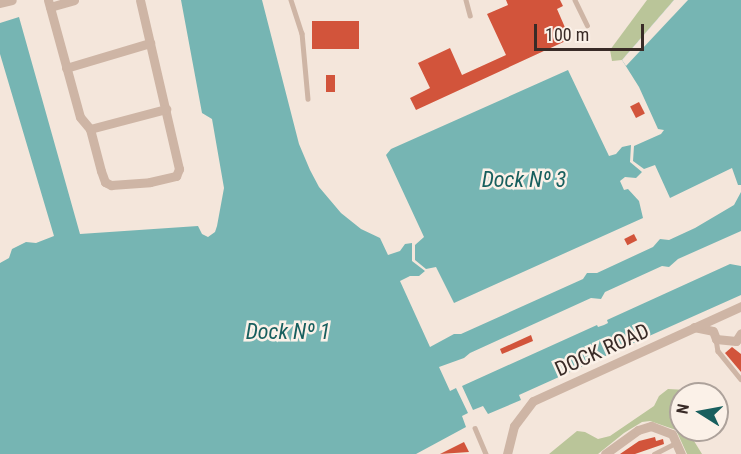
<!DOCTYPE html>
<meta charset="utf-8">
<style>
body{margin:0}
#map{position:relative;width:741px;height:454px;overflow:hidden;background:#f4e6db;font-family:"Roboto Condensed",sans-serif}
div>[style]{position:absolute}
.green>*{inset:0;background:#bac599}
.water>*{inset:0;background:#76b5b3}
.pier>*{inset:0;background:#f4e6db}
.building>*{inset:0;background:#d2543b;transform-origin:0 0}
.service>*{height:4.5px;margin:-2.25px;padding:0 2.25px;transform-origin:2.25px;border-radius:2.25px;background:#ceb5a5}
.minor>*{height:9px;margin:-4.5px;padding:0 4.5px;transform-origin:4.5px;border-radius:4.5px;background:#ceb5a5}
span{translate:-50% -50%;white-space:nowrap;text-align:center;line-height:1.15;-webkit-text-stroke:5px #fbf1e8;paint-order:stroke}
.street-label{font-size:21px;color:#392b27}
.water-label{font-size:22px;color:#185f5e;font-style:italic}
.north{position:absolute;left:669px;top:382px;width:60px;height:60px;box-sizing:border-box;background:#fbf1e8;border:2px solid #ada29b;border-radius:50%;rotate:281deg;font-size:16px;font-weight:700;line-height:24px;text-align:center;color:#392b27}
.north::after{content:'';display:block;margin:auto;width:21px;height:27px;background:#185f5e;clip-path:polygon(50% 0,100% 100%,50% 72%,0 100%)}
.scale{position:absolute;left:534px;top:24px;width:110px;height:27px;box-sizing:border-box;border:3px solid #392b27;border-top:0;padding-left:8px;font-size:18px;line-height:21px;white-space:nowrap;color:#392b27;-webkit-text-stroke:4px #fbf1e8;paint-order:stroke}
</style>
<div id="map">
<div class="green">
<i style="clip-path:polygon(647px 0,674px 0,622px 60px,612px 61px,610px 50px)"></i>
<i style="clip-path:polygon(668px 389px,686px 390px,686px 394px,681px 394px,681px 430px,693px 430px,694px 441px,702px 454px,687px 454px,676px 430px,650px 421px,642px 422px,624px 433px,598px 454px,549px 454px,577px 431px,585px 432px,598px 439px,610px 436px,654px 406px,659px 396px)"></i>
</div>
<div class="water">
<i style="clip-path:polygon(181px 0,262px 0,299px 144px,310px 170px,319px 187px,341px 213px,361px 229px,380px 238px,388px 255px,400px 251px,405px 244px,412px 243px,412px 261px,425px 271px,419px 276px,410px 276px,400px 281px,430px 347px,454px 334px,461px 334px,583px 279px,587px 273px,597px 273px,653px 247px,660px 239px,669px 240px,695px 228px,734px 205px,741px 192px,741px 231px,678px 259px,669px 267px,662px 266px,605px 292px,601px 299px,591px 298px,470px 353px,464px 358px,439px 367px,450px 391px,456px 388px,468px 413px,462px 416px,466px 427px,416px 454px,0 454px,0 263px,9px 258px,12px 249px,26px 242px,36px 243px,54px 236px,0 54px,0 23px,19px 17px,80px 234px,198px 226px,202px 234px,208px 237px,215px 232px,217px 226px,224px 188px,212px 119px,202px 113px)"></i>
<i style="clip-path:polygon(674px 0,741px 0,741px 185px,738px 185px,732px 168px,670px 198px,655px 165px,644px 169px,633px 161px,634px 146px,661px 134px,664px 130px,658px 129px,639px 87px,622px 60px)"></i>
<i style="clip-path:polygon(568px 70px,609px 156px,616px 154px,622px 147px,631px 145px,630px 162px,642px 172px,636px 178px,625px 177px,620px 181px,624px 190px,628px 189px,639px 201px,643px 218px,454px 303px,436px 267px,426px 269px,415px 260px,415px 245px,424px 237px,386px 155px,391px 149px)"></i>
<i style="clip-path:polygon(730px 264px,741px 266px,741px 295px,620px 349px,619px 347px,615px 348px,610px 351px,610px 354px,519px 395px,521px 400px,488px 414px,483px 406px,473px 410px,462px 386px,597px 325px,598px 327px,604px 325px,608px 323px,607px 320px)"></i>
</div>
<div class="pier">
<i style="clip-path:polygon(674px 0,688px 0,626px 66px,622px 60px)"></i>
</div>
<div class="building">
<i style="clip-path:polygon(506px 0,560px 0,563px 6px,557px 9px,570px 39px,416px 110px,410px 98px,430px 88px,418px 63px,450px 48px,462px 75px,506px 55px,487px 14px,508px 5px)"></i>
<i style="left:312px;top:21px;width:47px;height:28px"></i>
<i style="left:326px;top:75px;width:9px;height:17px"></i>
<i style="left:639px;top:102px;width:13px;height:10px;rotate:63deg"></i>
<i style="left:634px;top:234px;width:7px;height:11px;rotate:63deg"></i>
<i style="clip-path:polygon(531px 335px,533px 341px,502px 354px,500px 349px)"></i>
<i style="clip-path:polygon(732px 347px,741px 354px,741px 372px,725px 353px)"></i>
<i style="clip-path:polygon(655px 437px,656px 441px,663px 439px,664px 444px,635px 454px,620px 454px,639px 441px)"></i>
<i style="clip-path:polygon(464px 442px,469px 452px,440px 454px)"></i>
</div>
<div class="service">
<i style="left:291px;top:0;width:35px;rotate:72deg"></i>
<i style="left:302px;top:33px;width:66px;rotate:84.8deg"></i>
<i style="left:466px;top:0;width:16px;rotate:75deg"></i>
<i style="left:575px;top:0;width:28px;rotate:64deg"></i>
<i style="left:716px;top:339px;width:12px;rotate:81deg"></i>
<i style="left:718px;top:351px;width:36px;rotate:51deg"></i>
<i style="left:475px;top:428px;width:28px;rotate:67deg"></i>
<i style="left:654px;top:454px;width:25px;rotate:-27deg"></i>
</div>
<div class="minor">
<i style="left:48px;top:0;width:121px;rotate:74.7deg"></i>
<i style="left:80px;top:117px;width:16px;rotate:50deg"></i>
<i style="left:90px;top:129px;width:43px;rotate:75.3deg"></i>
<i style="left:101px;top:171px;width:12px;rotate:70deg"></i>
<i style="left:105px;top:182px;width:7px;rotate:27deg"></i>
<i style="left:111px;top:185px;width:39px;rotate:-4deg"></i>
<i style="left:150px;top:182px;width:27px;rotate:-13deg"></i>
<i style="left:176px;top:176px;width:8px;rotate:-67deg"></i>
<i style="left:179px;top:169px;width:173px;rotate:-103deg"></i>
<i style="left:0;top:3px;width:12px;rotate:-14deg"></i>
<i style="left:50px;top:7px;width:25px;rotate:-16deg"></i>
<i style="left:66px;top:68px;width:88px;rotate:-16.6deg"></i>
<i style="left:90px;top:129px;width:79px;rotate:-14.7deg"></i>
<i style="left:694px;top:327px;width:19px;rotate:12deg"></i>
<i style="left:713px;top:331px;width:9px;rotate:69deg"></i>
<i style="left:716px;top:339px;width:20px;rotate:6deg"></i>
<i style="left:736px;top:341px;width:9px;rotate:-58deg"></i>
<i style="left:507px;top:454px;width:29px;rotate:-76deg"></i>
<i style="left:514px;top:426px;width:31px;rotate:-53deg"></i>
<i style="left:533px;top:401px;width:229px;rotate:-24.5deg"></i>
<i style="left:605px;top:454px;width:41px;rotate:-36deg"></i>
<i style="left:638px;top:430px;width:14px;rotate:-17deg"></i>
<i style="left:651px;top:426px;width:22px;rotate:21deg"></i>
<i style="left:672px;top:434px;width:22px;rotate:66deg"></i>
</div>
<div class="street-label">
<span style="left:602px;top:350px;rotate:-24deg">DOCK ROAD</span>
</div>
<div class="water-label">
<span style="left:524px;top:180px">Dock Nº 3</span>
<span style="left:288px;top:332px">Dock Nº 1</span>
</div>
<div class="north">N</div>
<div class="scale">100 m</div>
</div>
